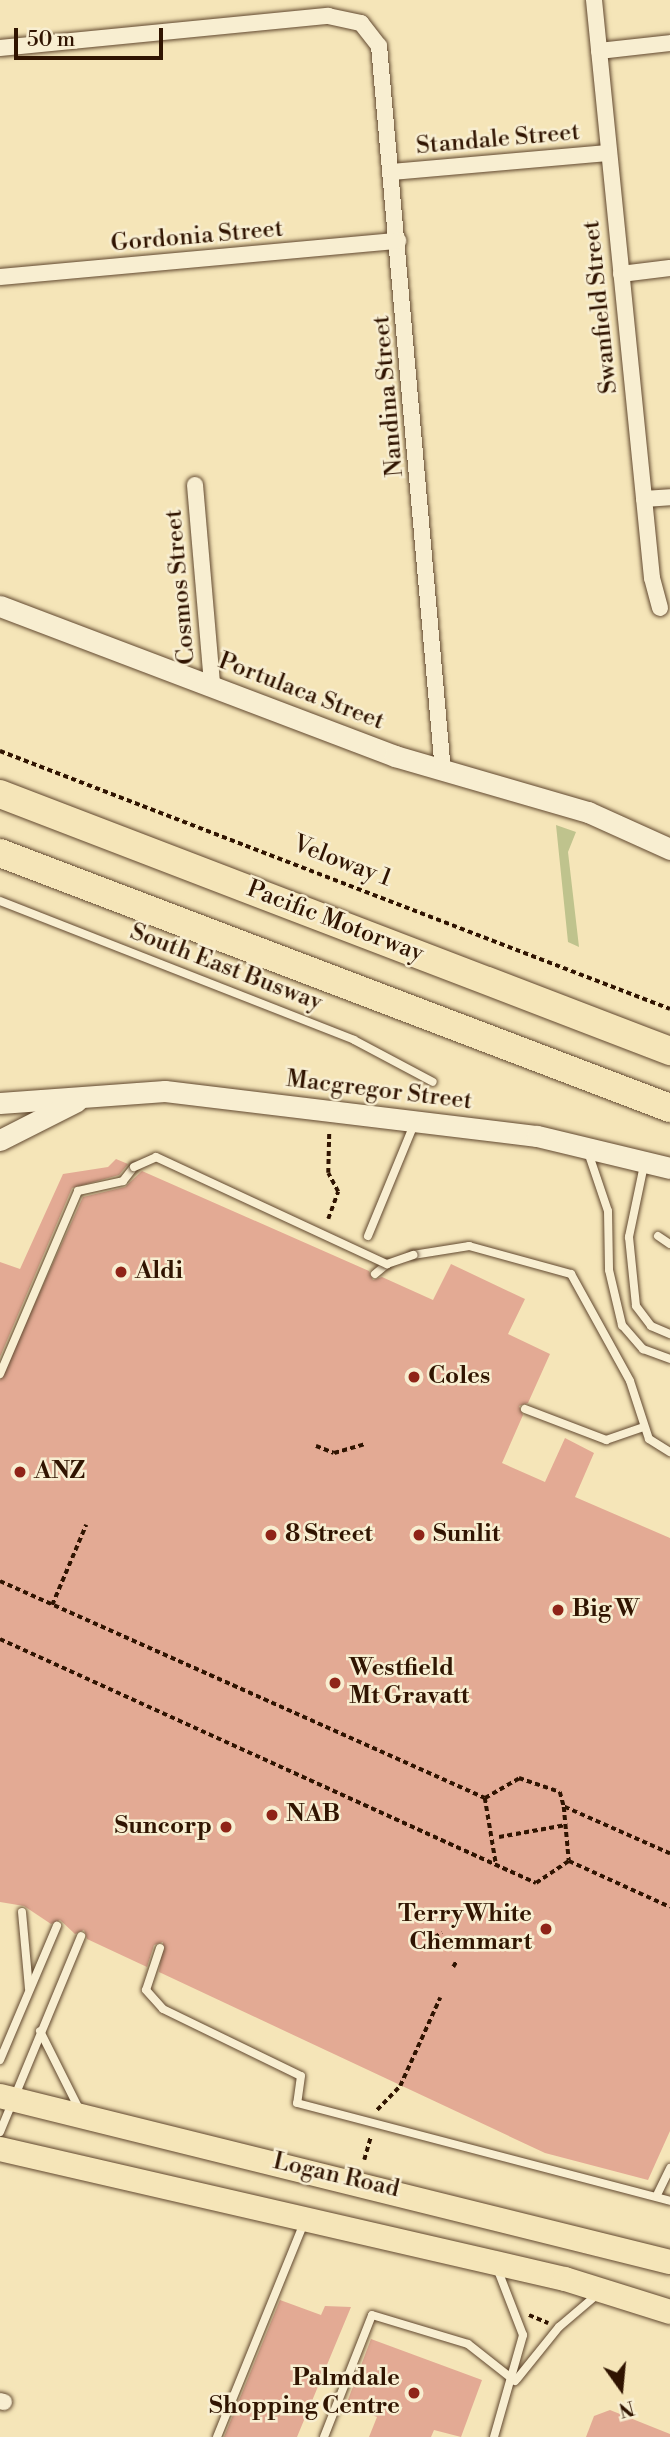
<!DOCTYPE html>
<style>
body{margin:0}
#map{position:relative;width:670px;height:2437px;overflow:hidden;background:#f5e5b8;font-family:"Libre Bodoni",serif}
div>[style]{position:absolute}
.green>*{inset:0;background:#bfc38d}
.building>*{inset:0;background:#e3aa94}
.path>*{height:3.5px;margin-top:-1.75px;transform-origin:0;background:repeating-linear-gradient(90deg,#301401 0 5px,transparent 0 8.5px)}
.roads{filter:drop-shadow(0 0 2px #61482f) drop-shadow(0 0 2px #61482f)}
.lane>*{height:8px;margin:-4px;padding:0 4px;transform-origin:4px;border-radius:4px;background:#f8eed1}
.street>*{height:16px;margin:-8px;padding:0 8px;transform-origin:8px;border-radius:8px;background:#f8eed1}
.secondary>*{height:21px;margin:-10.5px;padding:0 10.5px;transform-origin:10.5px;border-radius:10.5px;background:#f8eed1}
.primary>*{height:24px;margin:-12px;padding:0 12px;transform-origin:12px;border-radius:12px;background:#f5e5b8}
.highway>*{height:28px;margin:-14px;padding:0 14px;transform-origin:14px;border-radius:14px;background:#f5e5b8}
.path-bridge>*{height:3.5px;margin-top:-1.75px;transform-origin:0;background:repeating-linear-gradient(90deg,#301401 0 5px,transparent 0 8.5px)}
.bridges{filter:drop-shadow(0 0 2px #61482f) drop-shadow(0 0 2px #61482f)}
.lane-bridge>*{height:8px;margin:-4px;padding:0 4px;transform-origin:4px;border-radius:4px;background:#f8eed1}
.dots>*{width:19px;height:19px;translate:-50% -50%;box-sizing:border-box;border:4px solid #f8eed1;border-radius:50%}
span{translate:-50% -50%;white-space:nowrap;text-align:center;line-height:1.15;-webkit-text-stroke:5px #f8eed1;paint-order:stroke}
.street-label{font-size:24px;color:#301401}
.poi-label{font-size:24px;color:#301401;font-weight:700}
.left{translate:0 -50%;text-align:left}
.right{translate:-100% -50%;text-align:right}
.north{position:absolute;left:586px;top:2353px;width:70px;height:70px;-webkit-text-stroke:5px #f8eed1;paint-order:stroke;rotate:165deg;font-size:19px;font-weight:700;line-height:28px;text-align:center;color:#301401}
.north::after{content:'';display:block;margin:auto;width:24px;height:32px;background:#301401;clip-path:polygon(50% 0,100% 100%,50% 72%,0 100%)}
.scale{position:absolute;left:14px;top:28px;width:149px;height:32px;box-sizing:border-box;border:4px solid #301401;border-top:0;padding-left:9px;font-size:21px;line-height:24px;white-space:nowrap;color:#301401;-webkit-text-stroke:5px #f8eed1;paint-order:stroke}
</style>
<div id="map">
<div class="green">
<i style="clip-path:polygon(556px 825px,576px 832px,568px 852px,579px 947px,568px 942px)"></i>
</div>
<div class="building">
<i style="clip-path:polygon(116px 1159px,128px 1164px,119px 1175px,72px 1188px,0 1357px,0 1262px,20px 1269px,63px 1174px,108px 1167px)"></i>
<i style="clip-path:polygon(142px 1171px,369px 1271px,373px 1280px,382px 1277px,433px 1300px,451px 1264px,525px 1299px,508px 1334px,550px 1354px,528px 1403px,519px 1406px,523px 1415px,502px 1463px,545px 1482px,565px 1438px,594px 1453px,575px 1497px,670px 1538px,670px 2131px,648px 2180px,545px 2153px,159px 1972px,163px 1942px,154px 1945px,147px 1967px,87px 1939px,84px 1930px,75px 1934px,60px 1920px,51px 1924px,24px 1906px,0 1902px,0 1380px,83px 1197px,125px 1187px)"></i>
<i style="clip-path:polygon(280px 2300px,321px 2315px,325px 2306px,351px 2307px,297px 2437px,224px 2437px)"></i>
<i style="clip-path:polygon(371px 2339px,482px 2380px,461px 2437px,434px 2430px,431px 2437px,369px 2437px,377px 2417px,346px 2405px)"></i>
<i style="clip-path:polygon(610px 2410px,670px 2434px,670px 2437px,586px 2437px,594px 2416px)"></i>
</div>
<div class="path">
<i style="left:0;top:751px;width:718px;rotate:21.06deg"></i>
<i style="left:328px;top:1219px;width:29px;rotate:-70deg"></i>
<i style="left:338px;top:1192px;width:21px;rotate:-118deg"></i>
<i style="left:328px;top:1173px;width:42px;rotate:-88.6deg"></i>
<i style="left:316px;top:1446px;width:19px;rotate:21deg"></i>
<i style="left:334px;top:1453px;width:32px;rotate:-16deg"></i>
<i style="left:52px;top:1605px;width:87px;rotate:-67deg"></i>
<i style="left:0;top:1639px;width:589px;rotate:24.48deg"></i>
<i style="left:536px;top:1883px;width:40px;rotate:-34deg"></i>
<i style="left:499px;top:1837px;width:68px;rotate:-10.2deg"></i>
<i style="left:427px;top:1941px;width:17px;rotate:-28deg"></i>
<i style="left:453px;top:1967px;width:8px;rotate:-60deg"></i>
<i style="left:377px;top:2110px;width:33px;rotate:-46deg"></i>
<i style="left:400px;top:2086px;width:97px;rotate:-65.6deg"></i>
<i style="left:364px;top:2160px;width:25px;rotate:-74deg"></i>
<i style="left:529px;top:2315px;width:21px;rotate:23deg"></i>
</div>
<div class="roads">
<div class="lane">
<i style="left:0;top:901px;width:380px;rotate:21.4deg"></i>
<i style="left:354px;top:1040px;width:89px;rotate:28deg"></i>
<i style="left:588px;top:1152px;width:62px;rotate:71.3deg"></i>
<i style="left:608px;top:1211px;width:59px;rotate:89deg"></i>
<i style="left:609px;top:1270px;width:57px;rotate:76.7deg"></i>
<i style="left:622px;top:1325px;width:32px;rotate:49deg"></i>
<i style="left:643px;top:1349px;width:29px;rotate:20deg"></i>
<i style="left:644px;top:1165px;width:74px;rotate:101.8deg"></i>
<i style="left:629px;top:1237px;width:69px;rotate:84.2deg"></i>
<i style="left:636px;top:1306px;width:25px;rotate:53deg"></i>
<i style="left:651px;top:1326px;width:21px;rotate:23deg"></i>
<i style="left:368px;top:1236px;width:123px;rotate:-67.6deg"></i>
<i style="left:658px;top:1236px;width:14px;rotate:34deg"></i>
<i style="left:413px;top:1255px;width:57px;rotate:-9.1deg"></i>
<i style="left:469px;top:1246px;width:106px;rotate:15.4deg"></i>
<i style="left:571px;top:1274px;width:122px;rotate:61.1deg"></i>
<i style="left:630px;top:1381px;width:61px;rotate:71.9deg"></i>
<i style="left:649px;top:1439px;width:25px;rotate:32deg"></i>
<i style="left:375px;top:1274px;width:16px;rotate:-40deg"></i>
<i style="left:0;top:1374px;width:199px;rotate:-66.9deg"></i>
<i style="left:78px;top:1191px;width:46px;rotate:-12.5deg"></i>
<i style="left:123px;top:1181px;width:18px;rotate:-52deg"></i>
<i style="left:525px;top:1409px;width:87px;rotate:20.9deg"></i>
<i style="left:606px;top:1440px;width:39px;rotate:-19deg"></i>
<i style="left:22px;top:1912px;width:77px;rotate:84.8deg"></i>
<i style="left:160px;top:1948px;width:44px;rotate:108.4deg"></i>
<i style="left:146px;top:1990px;width:25px;rotate:48deg"></i>
<i style="left:163px;top:2009px;width:153px;rotate:25.9deg"></i>
<i style="left:301px;top:2076px;width:27px;rotate:98deg"></i>
<i style="left:297px;top:2103px;width:386px;rotate:14.7deg"></i>
<i style="left:40px;top:2031px;width:87px;rotate:63.4deg"></i>
<i style="left:0;top:2060px;width:146px;rotate:-67deg"></i>
<i style="left:0;top:2132px;width:212px;rotate:-67.5deg"></i>
<i style="left:657px;top:2195px;width:30px;rotate:-64deg"></i>
<i style="left:517px;top:2379px;width:67px;rotate:-51.1deg"></i>
<i style="left:559px;top:2327px;width:52px;rotate:-40.4deg"></i>
<i style="left:217px;top:2437px;width:231px;rotate:-67.9deg"></i>
<i style="left:324px;top:2437px;width:131px;rotate:-68.5deg"></i>
<i style="left:372px;top:2315px;width:100px;rotate:16.8deg"></i>
<i style="left:468px;top:2344px;width:60px;rotate:38.2deg"></i>
<i style="left:494px;top:2437px;width:106px;rotate:-74.1deg"></i>
<i style="left:523px;top:2335px;width:72px;rotate:-111.2deg"></i>
</div>
<div class="street">
<i style="left:594px;top:0;width:581px;rotate:84.27deg"></i>
<i style="left:652px;top:578px;width:31px;rotate:75deg"></i>
<i style="left:0;top:48px;width:330px;rotate:-5.6deg"></i>
<i style="left:328px;top:16px;width:34px;rotate:12deg"></i>
<i style="left:361px;top:23px;width:29px;rotate:52deg"></i>
<i style="left:379px;top:46px;width:728px;rotate:84.96deg"></i>
<i style="left:599px;top:51px;width:71px;rotate:-6.4deg"></i>
<i style="left:391px;top:172px;width:218px;rotate:-5deg"></i>
<i style="left:621px;top:274px;width:49px;rotate:-7deg"></i>
<i style="left:0;top:277px;width:400px;rotate:-5.2deg"></i>
<i style="left:195px;top:485px;width:201px;rotate:85.1deg"></i>
<i style="left:644px;top:499px;width:26px;rotate:-4deg"></i>
<i style="left:0;top:2401px;width:4px;rotate:14deg"></i>
</div>
<div class="secondary">
<i style="left:0;top:606px;width:423px;rotate:20.8deg"></i>
<i style="left:395px;top:756px;width:201px;rotate:16.2deg"></i>
<i style="left:588px;top:812px;width:90px;rotate:24.3deg"></i>
<i style="left:0;top:1103px;width:165px;rotate:-4.2deg"></i>
<i style="left:165px;top:1091px;width:375px;rotate:6.9deg"></i>
<i style="left:537px;top:1136px;width:137px;rotate:13.5deg"></i>
<i style="left:0;top:1140px;width:86px;rotate:-26.9deg"></i>
</div>
<div class="primary">
<i style="left:0;top:2096px;width:690px;rotate:13.92deg"></i>
<i style="left:0;top:2149px;width:580px;rotate:12.96deg"></i>
<i style="left:565px;top:2279px;width:110px;rotate:17.4deg"></i>
</div>
<div class="highway">
<i style="left:0;top:794px;width:718px;rotate:20.99deg"></i>
<i style="left:0;top:853px;width:717px;rotate:20.84deg"></i>
</div>
</div>
<div class="path-bridge">
<i style="left:0;top:1581px;width:531px;rotate:24.1deg"></i>
<i style="left:485px;top:1798px;width:39px;rotate:-30deg"></i>
<i style="left:519px;top:1778px;width:43px;rotate:18.9deg"></i>
<i style="left:560px;top:1792px;width:16px;rotate:75deg"></i>
<i style="left:485px;top:1798px;width:67px;rotate:80.5deg"></i>
<i style="left:670px;top:1854px;width:116px;rotate:-156.1deg"></i>
<i style="left:564px;top:1807px;width:54px;rotate:84.7deg"></i>
<i style="left:569px;top:1861px;width:111px;rotate:24.5deg"></i>
</div>
<div class="bridges">
<div class="lane-bridge">
<i style="left:134px;top:1167px;width:24px;rotate:-24deg"></i>
<i style="left:156px;top:1157px;width:255px;rotate:24.9deg"></i>
<i style="left:387px;top:1264px;width:28px;rotate:-19deg"></i>
</div>
</div>
<div class="dots">
<i style="left:121px;top:1272px;background:#8f2418"></i>
<i style="left:414px;top:1377px;background:#8f2418"></i>
<i style="left:20px;top:1472px;background:#8f2418"></i>
<i style="left:271px;top:1535px;background:#8f2418"></i>
<i style="left:419px;top:1535px;background:#8f2418"></i>
<i style="left:558px;top:1610px;background:#8f2418"></i>
<i style="left:335px;top:1683px;background:#8f2418"></i>
<i style="left:272px;top:1815px;background:#8f2418"></i>
<i style="left:226px;top:1827px;background:#8f2418"></i>
<i style="left:546px;top:1929px;background:#8f2418"></i>
<i style="left:414px;top:2393px;background:#8f2418"></i>
</div>
<div class="street-label">
<span style="left:498px;top:140px;rotate:-5deg">Standale Street</span>
<span style="left:197px;top:237px;rotate:-5deg">Gordonia Street</span>
<span style="left:601px;top:307px;rotate:-96deg">Swanfield Street</span>
<span style="left:389px;top:396px;rotate:-95deg">Nandina Street</span>
<span style="left:181px;top:587px;rotate:-95deg">Cosmos Street</span>
<span style="left:301px;top:692px;rotate:21deg">Portulaca Street</span>
<span style="left:342px;top:862px;rotate:21deg">Veloway 1</span>
<span style="left:335px;top:922px;rotate:21deg">Pacific Motorway</span>
<span style="left:226px;top:968px;rotate:21deg">South East Busway</span>
<span style="left:379px;top:1091px;rotate:7deg">Macgregor Street</span>
<span style="left:336px;top:2176px;rotate:13deg">Logan Road</span>
</div>
<div class="poi-label">
<span class="left" style="left:135px;top:1272px">Aldi</span>
<span class="left" style="left:428px;top:1377px">Coles</span>
<span class="left" style="left:34px;top:1472px">ANZ</span>
<span class="left" style="left:285px;top:1535px">8 Street</span>
<span class="left" style="left:433px;top:1535px">Sunlit</span>
<span class="left" style="left:572px;top:1610px">Big W</span>
<span class="left" style="left:349px;top:1683px">Westfield<br>Mt Gravatt</span>
<span class="left" style="left:286px;top:1815px">NAB</span>
<span class="right" style="left:212px;top:1827px">Suncorp</span>
<span class="right" style="left:532px;top:1929px">TerryWhite<br>Chemmart</span>
<span class="right" style="left:400px;top:2393px">Palmdale<br>Shopping Centre</span>
</div>
<div class="north">N</div>
<div class="scale">50 m</div>
</div>
